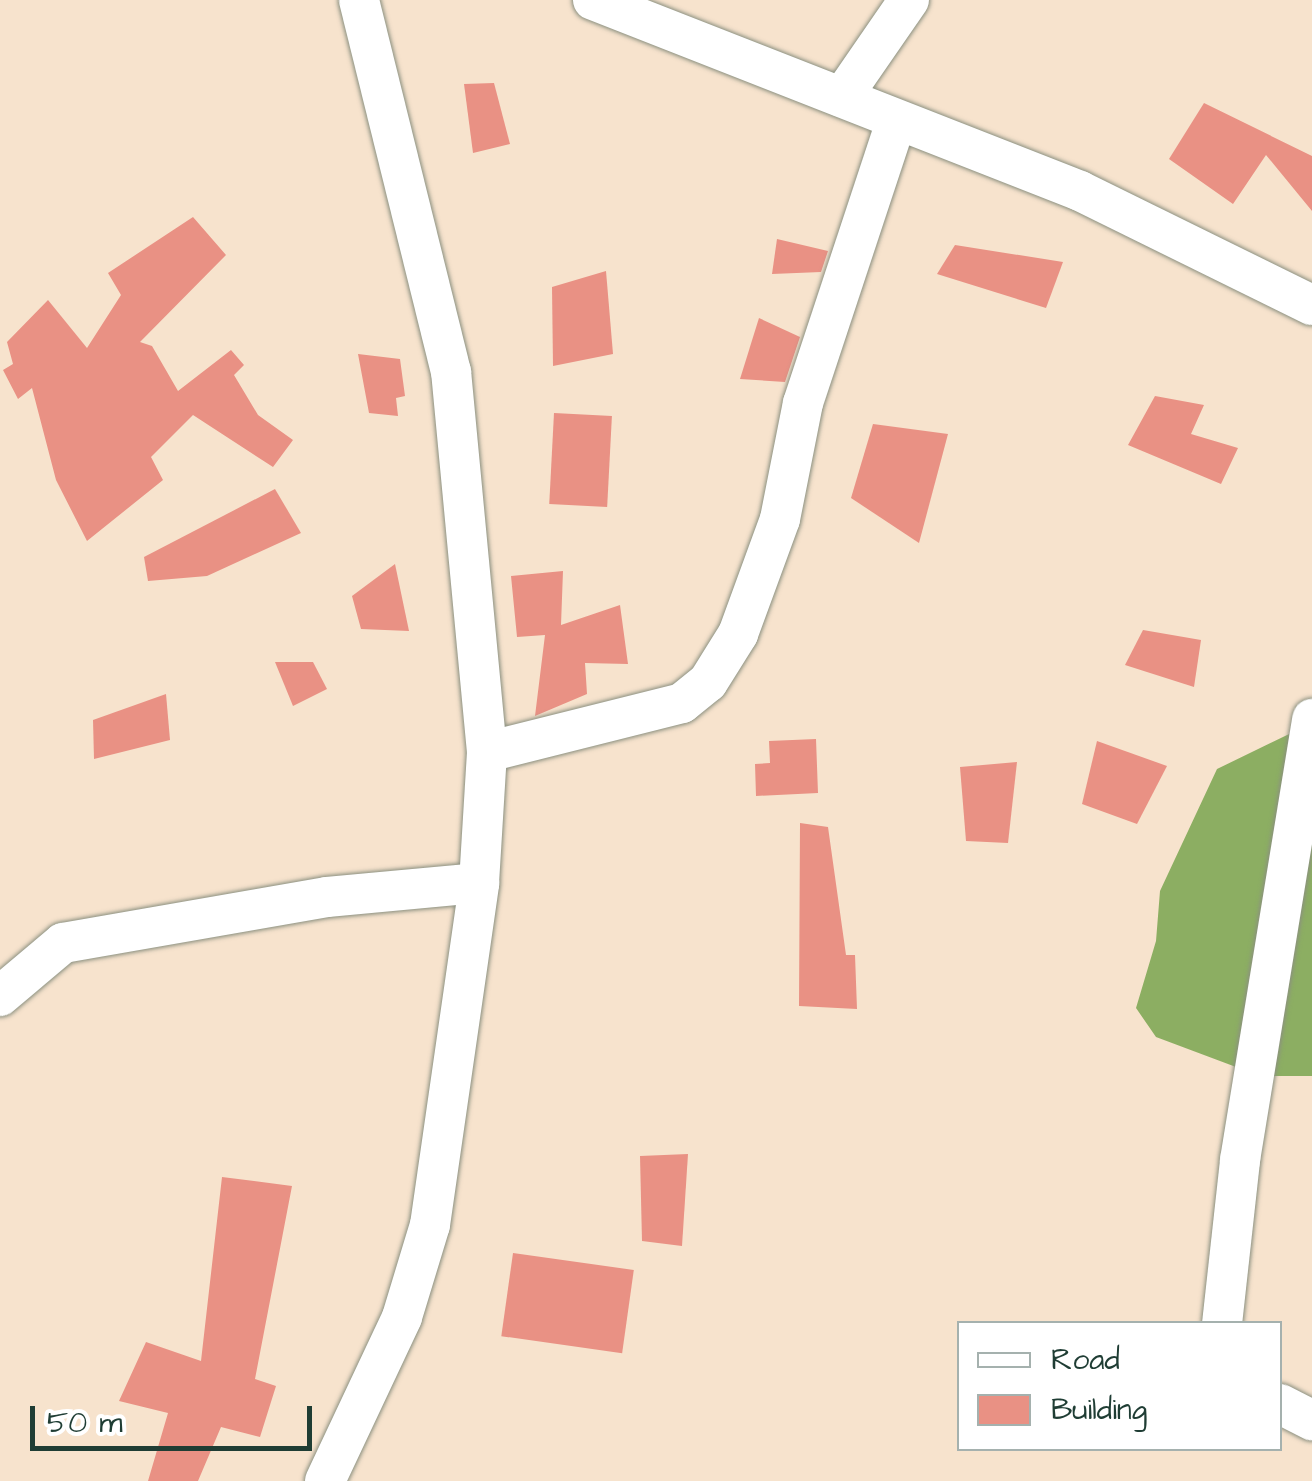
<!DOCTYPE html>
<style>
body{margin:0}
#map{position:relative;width:1312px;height:1481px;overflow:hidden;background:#f7e3cd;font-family:"Architects Daughter",sans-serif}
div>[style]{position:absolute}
.forest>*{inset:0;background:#8cae62}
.building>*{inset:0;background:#e99184;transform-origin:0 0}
.roads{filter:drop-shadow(0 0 2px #8b9080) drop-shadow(0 0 2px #8b9080)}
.street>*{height:40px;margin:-20px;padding:0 20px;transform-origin:20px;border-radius:20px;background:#fff}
span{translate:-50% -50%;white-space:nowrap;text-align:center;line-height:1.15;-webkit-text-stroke:8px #fff;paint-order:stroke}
.legend{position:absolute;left:957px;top:1321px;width:325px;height:130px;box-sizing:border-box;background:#fff;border:2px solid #a5b1ae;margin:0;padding:12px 18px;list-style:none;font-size:30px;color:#1f3d34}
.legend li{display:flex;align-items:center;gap:20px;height:50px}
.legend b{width:50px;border:2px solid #a5b1ae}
.scale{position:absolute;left:30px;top:1406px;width:282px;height:45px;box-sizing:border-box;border:5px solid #1f3d34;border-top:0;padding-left:12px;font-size:30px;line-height:35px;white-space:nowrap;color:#1f3d34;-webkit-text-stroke:8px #fff;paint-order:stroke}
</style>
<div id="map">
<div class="forest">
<i style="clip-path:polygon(1312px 723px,1312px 1076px,1260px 1076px,1156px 1037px,1136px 1008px,1156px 941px,1160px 891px,1217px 769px)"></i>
</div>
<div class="building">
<i style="clip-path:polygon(494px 83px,510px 144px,473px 153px,464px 84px)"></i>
<i style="clip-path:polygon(1204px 103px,1312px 156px,1312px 211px,1266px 155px,1233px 204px,1169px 159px)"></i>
<i style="clip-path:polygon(193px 217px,226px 255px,140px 342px,152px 346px,178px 391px,231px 350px,244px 365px,234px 375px,258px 415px,293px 440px,273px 467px,193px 415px,151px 457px,163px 480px,87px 541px,56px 480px,32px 388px,18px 399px,3px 370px,13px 364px,7px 342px,48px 300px,87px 348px,121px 295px,108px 273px)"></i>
<i style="clip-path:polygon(777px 239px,828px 251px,821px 272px,772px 274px)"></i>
<i style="clip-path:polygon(955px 245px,1063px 262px,1046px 308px,937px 274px)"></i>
<i style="clip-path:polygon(606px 271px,613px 354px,553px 366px,552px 287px)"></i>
<i style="clip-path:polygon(759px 318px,800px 337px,785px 382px,740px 379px)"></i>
<i style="clip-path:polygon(358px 354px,400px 359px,405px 396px,396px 398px,398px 416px,369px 413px)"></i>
<i style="clip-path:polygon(1155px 396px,1204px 405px,1191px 434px,1238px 448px,1221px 484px,1128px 445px)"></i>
<i style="left:554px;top:413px;width:58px;height:91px;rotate:3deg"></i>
<i style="clip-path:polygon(873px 424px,948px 434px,919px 543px,851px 498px)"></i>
<i style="clip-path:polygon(275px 489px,301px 533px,207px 576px,148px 581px,144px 557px)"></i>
<i style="clip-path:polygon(395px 564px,409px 631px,361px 629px,352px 596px)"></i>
<i style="clip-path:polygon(563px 571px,561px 625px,620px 605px,628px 664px,585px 663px,587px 694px,535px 716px,545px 635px,517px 637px,511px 576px)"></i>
<i style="clip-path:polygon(1143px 630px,1201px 640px,1194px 687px,1125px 665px)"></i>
<i style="clip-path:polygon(275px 662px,313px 662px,327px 689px,293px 706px)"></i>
<i style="clip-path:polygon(166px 694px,170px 740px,94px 759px,93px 720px)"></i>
<i style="clip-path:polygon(816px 739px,818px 793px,756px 796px,755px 764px,770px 763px,769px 741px)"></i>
<i style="clip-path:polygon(1097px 741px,1167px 766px,1137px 824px,1082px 804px)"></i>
<i style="clip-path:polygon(1017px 762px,1008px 843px,966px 841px,960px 767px)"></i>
<i style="clip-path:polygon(800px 823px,828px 827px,846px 955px,855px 955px,857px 1009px,799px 1006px)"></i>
<i style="clip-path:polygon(688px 1154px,682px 1246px,642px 1241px,640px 1156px)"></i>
<i style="clip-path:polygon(222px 1177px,292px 1186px,255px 1379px,276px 1386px,260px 1437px,221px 1427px,198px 1481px,148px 1481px,168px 1413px,119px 1401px,146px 1342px,201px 1361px)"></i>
<i style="left:513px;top:1253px;width:122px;height:84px;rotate:8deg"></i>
</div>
<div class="roads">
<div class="street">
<i style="left:593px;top:0;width:523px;rotate:21.41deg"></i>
<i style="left:1080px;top:191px;width:258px;rotate:26.2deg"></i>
<i style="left:842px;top:97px;width:118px;rotate:-55.4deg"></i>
<i style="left:487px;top:752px;width:201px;rotate:-14.1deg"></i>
<i style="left:682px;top:703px;width:33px;rotate:-39deg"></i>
<i style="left:708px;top:682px;width:57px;rotate:-58deg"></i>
<i style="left:738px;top:634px;width:122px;rotate:-69.9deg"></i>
<i style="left:780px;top:519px;width:118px;rotate:-78.8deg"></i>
<i style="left:803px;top:403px;width:297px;rotate:-71.7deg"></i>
<i style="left:0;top:996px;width:82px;rotate:-40.1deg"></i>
<i style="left:63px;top:943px;width:268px;rotate:-9.9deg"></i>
<i style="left:327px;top:897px;width:153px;rotate:-5.3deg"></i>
<i style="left:1222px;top:1324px;width:165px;rotate:-83.7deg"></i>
<i style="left:1240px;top:1160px;width:447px;rotate:-80.7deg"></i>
<i style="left:1280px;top:1404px;width:36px;rotate:27deg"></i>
<i style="left:325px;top:1481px;width:181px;rotate:-64.8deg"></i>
<i style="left:402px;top:1317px;width:96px;rotate:-73.1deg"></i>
<i style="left:430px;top:1225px;width:345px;rotate:-81.8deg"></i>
<i style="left:479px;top:883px;width:131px;rotate:-86.5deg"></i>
<i style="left:487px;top:752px;width:382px;rotate:-95.4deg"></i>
<i style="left:451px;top:372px;width:383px;rotate:-103.9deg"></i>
</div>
</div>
<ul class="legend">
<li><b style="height:12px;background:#fff"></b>Road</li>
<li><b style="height:28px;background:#e99184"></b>Building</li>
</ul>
<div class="scale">50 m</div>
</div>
